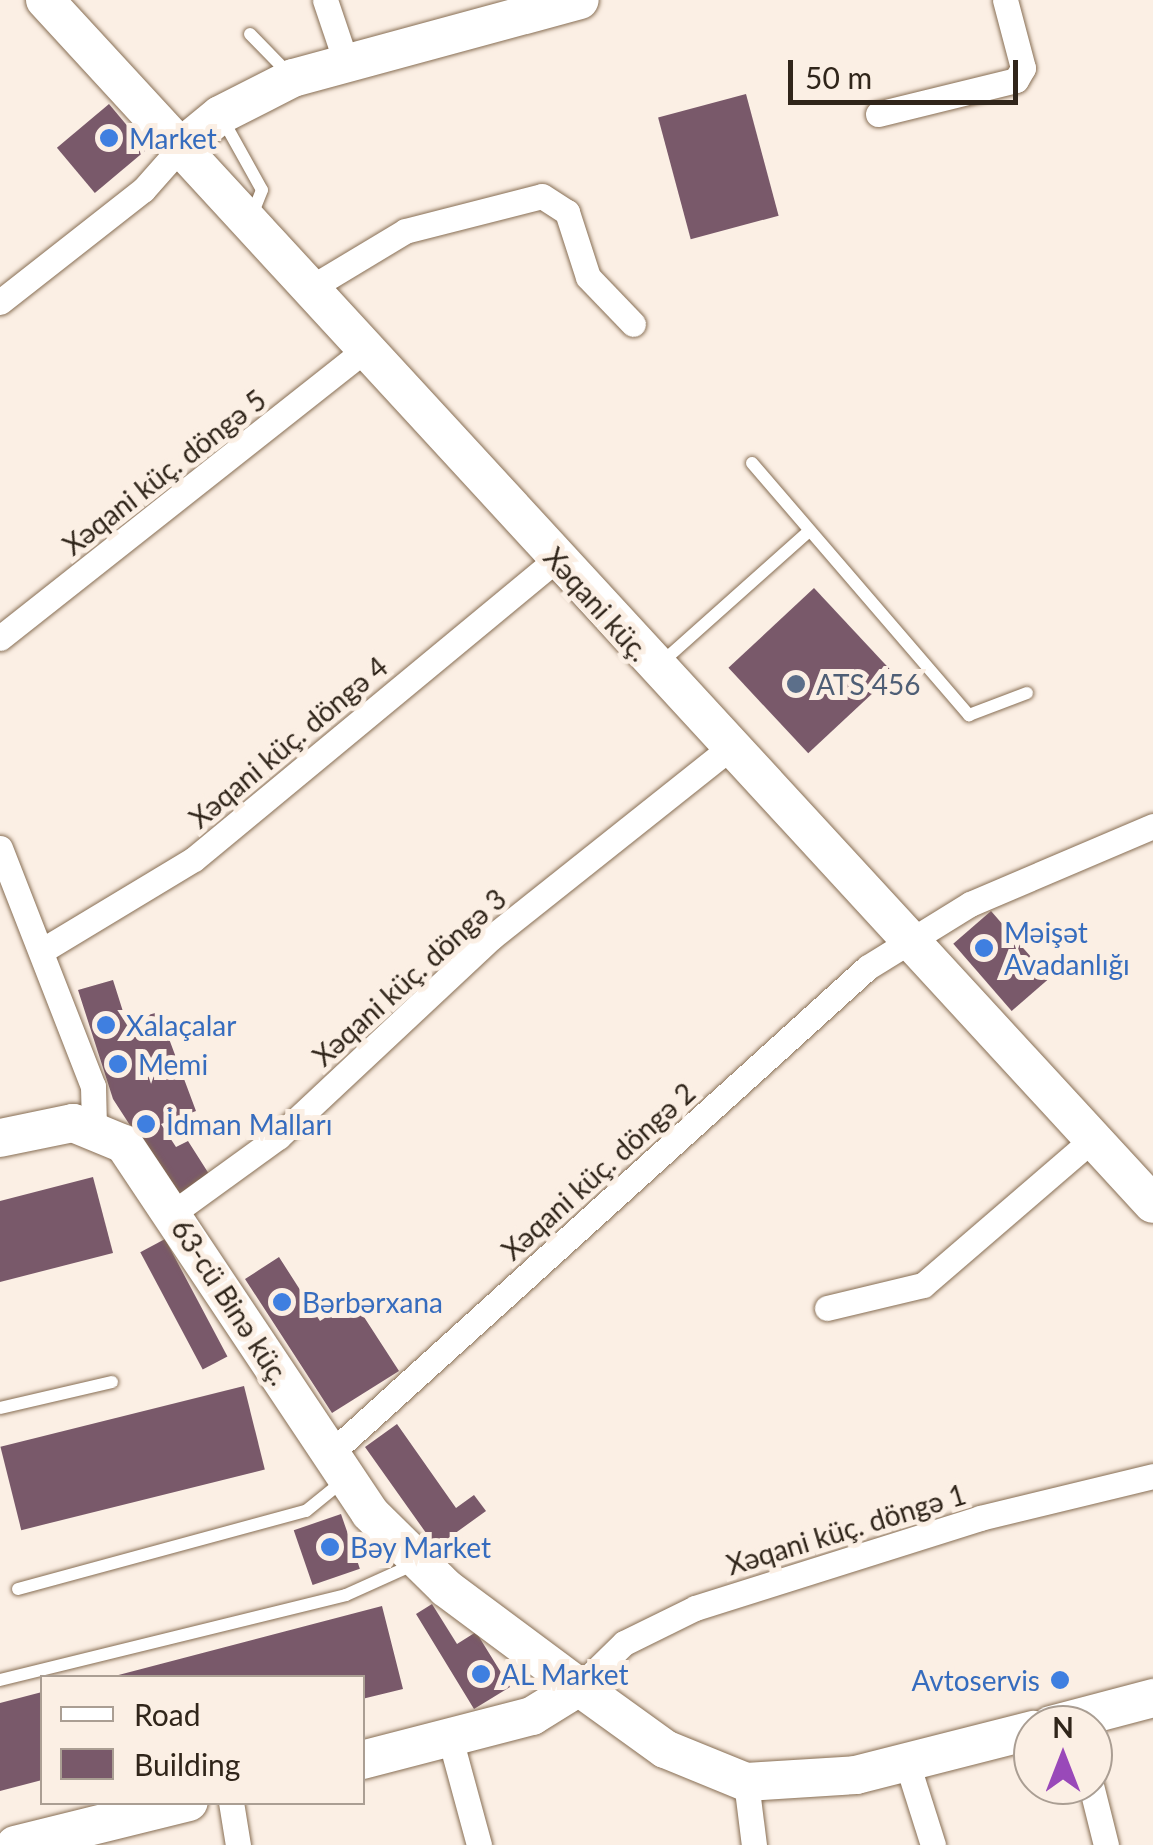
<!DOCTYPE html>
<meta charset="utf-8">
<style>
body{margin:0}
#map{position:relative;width:1153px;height:1845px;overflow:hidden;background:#fbefe4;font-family:Lato,sans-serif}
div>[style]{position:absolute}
.building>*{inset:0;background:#79596a;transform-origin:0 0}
.roads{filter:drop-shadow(0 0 2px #876e54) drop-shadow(0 0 2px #876e54)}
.lane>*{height:12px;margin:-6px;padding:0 6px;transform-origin:6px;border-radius:6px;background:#fff}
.street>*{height:25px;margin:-12.5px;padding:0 12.5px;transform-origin:12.5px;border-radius:12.5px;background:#fff}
.secondary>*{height:38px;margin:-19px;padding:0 19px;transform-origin:19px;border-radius:19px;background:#fff}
.dots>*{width:28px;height:28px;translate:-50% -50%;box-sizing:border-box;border:5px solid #fbefe4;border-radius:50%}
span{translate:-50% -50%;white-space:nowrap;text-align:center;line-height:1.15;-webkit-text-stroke:10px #fbefe4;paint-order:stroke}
.shop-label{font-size:28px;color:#366cbe}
.left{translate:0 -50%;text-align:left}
.right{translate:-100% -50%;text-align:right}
.street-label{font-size:28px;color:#30251a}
.service-label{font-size:28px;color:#4e5e75}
.legend{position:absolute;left:40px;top:1675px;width:325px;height:130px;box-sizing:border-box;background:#fbefe4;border:2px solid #aa9e93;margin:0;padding:12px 18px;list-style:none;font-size:30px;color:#30251a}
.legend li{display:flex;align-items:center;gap:20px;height:50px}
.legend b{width:50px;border:2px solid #aa9e93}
.north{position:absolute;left:1013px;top:1705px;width:100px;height:100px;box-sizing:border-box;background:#fbefe4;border:2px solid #aa9e93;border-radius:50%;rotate:0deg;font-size:28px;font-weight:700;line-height:40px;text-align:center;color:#30251a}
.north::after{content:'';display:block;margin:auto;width:35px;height:45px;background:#9949b9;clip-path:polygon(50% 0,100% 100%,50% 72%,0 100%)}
.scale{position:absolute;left:788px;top:60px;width:230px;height:45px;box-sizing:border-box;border:5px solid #30251a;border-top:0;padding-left:12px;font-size:30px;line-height:35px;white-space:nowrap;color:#30251a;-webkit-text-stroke:8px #fbefe4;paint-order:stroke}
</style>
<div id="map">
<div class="building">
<i style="left:746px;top:94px;width:126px;height:91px;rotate:75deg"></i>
<i style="left:109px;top:104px;width:59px;height:68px;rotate:50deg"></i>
<i style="left:814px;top:588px;width:117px;height:117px;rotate:47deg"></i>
<i style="left:991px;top:911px;width:89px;height:50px;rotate:49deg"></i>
<i style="clip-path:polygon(113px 980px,126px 1021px,159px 1012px,196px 1111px,161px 1124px,176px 1147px,188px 1141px,209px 1174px,177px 1198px,113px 1099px,78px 990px)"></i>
<i style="clip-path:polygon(93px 1177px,113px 1253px,0 1282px,0 1201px)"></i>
<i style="left:165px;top:1239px;width:133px;height:28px;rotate:62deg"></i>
<i style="clip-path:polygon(279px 1257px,320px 1321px,353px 1300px,399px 1371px,332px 1413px,245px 1279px)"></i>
<i style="left:244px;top:1386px;width:86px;height:251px;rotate:76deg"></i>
<i style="clip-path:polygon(397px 1424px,456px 1508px,474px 1495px,486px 1511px,436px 1547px,365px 1447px)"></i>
<i style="left:341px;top:1514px;width:58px;height:50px;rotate:71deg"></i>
<i style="clip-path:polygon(432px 1604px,457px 1644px,476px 1632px,510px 1687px,474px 1709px,416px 1614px)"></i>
<i style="clip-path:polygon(382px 1606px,403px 1689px,362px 1699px,362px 1678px,107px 1678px)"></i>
<i style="clip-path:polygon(42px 1692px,42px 1780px,0 1791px,0 1703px)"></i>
</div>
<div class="roads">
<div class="lane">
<i style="left:250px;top:34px;width:54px;rotate:45.7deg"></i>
<i style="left:223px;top:120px;width:80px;rotate:60.9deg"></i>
<i style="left:262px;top:190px;width:29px;rotate:112deg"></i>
<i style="left:752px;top:463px;width:333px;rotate:49.3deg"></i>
<i style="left:969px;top:715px;width:62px;rotate:-20.8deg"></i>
<i style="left:661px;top:663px;width:198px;rotate:-41.7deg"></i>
<i style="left:0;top:1408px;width:115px;rotate:-13.1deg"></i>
<i style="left:18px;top:1589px;width:298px;rotate:-15.2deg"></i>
<i style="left:306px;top:1511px;width:49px;rotate:-39.2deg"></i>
<i style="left:0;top:1680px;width:356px;rotate:-13.8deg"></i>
<i style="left:346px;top:1595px;width:76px;rotate:-24.2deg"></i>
</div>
<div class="street">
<i style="left:325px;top:0;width:65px;rotate:71.3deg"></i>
<i style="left:878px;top:114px;width:142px;rotate:-13.8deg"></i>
<i style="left:1016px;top:80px;width:14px;rotate:-60deg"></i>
<i style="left:1023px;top:68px;width:70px;rotate:-104.8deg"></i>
<i style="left:307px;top:290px;width:114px;rotate:-31deg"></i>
<i style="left:405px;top:231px;width:141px;rotate:-14.3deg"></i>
<i style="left:542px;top:196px;width:30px;rotate:33deg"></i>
<i style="left:567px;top:212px;width:68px;rotate:72.1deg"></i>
<i style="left:588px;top:277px;width:65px;rotate:46.2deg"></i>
<i style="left:0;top:302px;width:182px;rotate:-38.1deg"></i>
<i style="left:143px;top:190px;width:57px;rotate:-48.5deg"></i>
<i style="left:0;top:638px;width:464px;rotate:-38.3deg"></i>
<i style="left:0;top:848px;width:256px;rotate:68.7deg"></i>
<i style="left:93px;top:1086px;width:41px;rotate:88.6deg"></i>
<i style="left:43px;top:950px;width:176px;rotate:-31.1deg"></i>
<i style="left:194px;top:859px;width:470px;rotate:-39.6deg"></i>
<i style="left:173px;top:1213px;width:130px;rotate:-35.9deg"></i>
<i style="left:278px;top:1137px;width:293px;rotate:-43.1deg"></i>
<i style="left:492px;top:937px;width:305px;rotate:-38.5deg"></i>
<i style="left:827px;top:1308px;width:99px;rotate:-13.5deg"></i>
<i style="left:923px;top:1285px;width:224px;rotate:-40.7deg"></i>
<i style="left:331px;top:1453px;width:724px;rotate:-42.15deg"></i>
<i style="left:868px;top:967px;width:120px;rotate:-31.7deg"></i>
<i style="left:970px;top:904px;width:199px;rotate:-23.1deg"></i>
<i style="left:579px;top:1687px;width:63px;rotate:-44.4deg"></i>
<i style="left:624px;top:1643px;width:79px;rotate:-26.2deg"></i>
<i style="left:695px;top:1608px;width:299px;rotate:-17.5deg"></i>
<i style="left:980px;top:1518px;width:178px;rotate:-13.6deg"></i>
<i style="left:450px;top:1738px;width:111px;rotate:74.8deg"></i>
<i style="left:907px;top:1763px;width:86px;rotate:72.4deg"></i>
<i style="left:746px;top:1782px;width:64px;rotate:82.8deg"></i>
<i style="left:1091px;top:1785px;width:62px;rotate:76deg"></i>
<i style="left:231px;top:1802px;width:44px;rotate:80.8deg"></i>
</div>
<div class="secondary">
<i style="left:45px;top:0;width:1636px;rotate:47.38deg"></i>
<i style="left:181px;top:147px;width:50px;rotate:-39.4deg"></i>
<i style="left:220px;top:115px;width:82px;rotate:-26.9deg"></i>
<i style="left:293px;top:78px;width:297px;rotate:-15.2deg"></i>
<i style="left:0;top:1138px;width:75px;rotate:-11.6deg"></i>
<i style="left:73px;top:1123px;width:55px;rotate:22.4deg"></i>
<i style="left:124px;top:1144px;width:443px;rotate:56.3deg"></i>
<i style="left:370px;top:1513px;width:107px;rotate:44.6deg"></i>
<i style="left:446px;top:1588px;width:166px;rotate:36.7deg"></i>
<i style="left:1051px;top:1725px;width:106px;rotate:-14.8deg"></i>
<i style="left:362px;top:1760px;width:176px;rotate:-14.5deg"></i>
<i style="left:532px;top:1716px;width:55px;rotate:-31.7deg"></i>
<i style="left:579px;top:1687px;width:106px;rotate:35.8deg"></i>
<i style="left:665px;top:1749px;width:87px;rotate:22.2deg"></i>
<i style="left:746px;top:1782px;width:110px;rotate:-3.6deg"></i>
<i style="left:856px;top:1775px;width:183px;rotate:-14.3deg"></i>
<i style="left:15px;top:1845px;width:179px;rotate:-13.9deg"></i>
</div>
</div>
<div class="dots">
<i style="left:109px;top:138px;background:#3f7fe0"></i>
<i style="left:796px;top:684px;background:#5c6f8a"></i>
<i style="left:984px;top:948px;background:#3f7fe0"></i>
<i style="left:106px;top:1025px;background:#3f7fe0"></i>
<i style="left:118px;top:1064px;background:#3f7fe0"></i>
<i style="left:146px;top:1124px;background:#3f7fe0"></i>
<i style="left:282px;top:1302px;background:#3f7fe0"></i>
<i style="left:330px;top:1547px;background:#3f7fe0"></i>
<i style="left:481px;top:1674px;background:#3f7fe0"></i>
<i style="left:1060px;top:1680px;background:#3f7fe0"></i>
</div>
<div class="shop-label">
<span class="left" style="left:129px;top:138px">Market</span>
<span class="left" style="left:1004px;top:948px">Məişət<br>Avadanlığı</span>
<span class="left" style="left:126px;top:1025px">Xalaçalar</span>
<span class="left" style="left:138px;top:1064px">Memi</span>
<span class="left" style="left:166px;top:1124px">İdman Malları</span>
<span class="left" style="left:302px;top:1302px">Bərbərxana</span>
<span class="left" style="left:350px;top:1547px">Bəy Market</span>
<span class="left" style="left:501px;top:1674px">AL Market</span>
<span class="right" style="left:1040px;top:1680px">Avtoservis</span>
</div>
<div class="street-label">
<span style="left:164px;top:472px;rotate:-38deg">Xəqani küç. döngə 5</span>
<span style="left:597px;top:604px;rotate:48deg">Xəqani küç.</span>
<span style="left:288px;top:742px;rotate:-40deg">Xəqani küç. döngə 4</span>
<span style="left:409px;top:977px;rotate:-42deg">Xəqani küç. döngə 3</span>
<span style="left:598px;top:1171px;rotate:-42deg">Xəqani küç. döngə 2</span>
<span style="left:231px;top:1302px;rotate:57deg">63-cü Binə küç.</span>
<span style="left:846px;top:1529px;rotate:-17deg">Xəqani küç. döngə 1</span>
</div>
<div class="service-label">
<span class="left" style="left:816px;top:684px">ATS 456</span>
</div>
<ul class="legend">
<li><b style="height:12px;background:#fff"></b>Road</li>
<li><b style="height:28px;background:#79596a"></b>Building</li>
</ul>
<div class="north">N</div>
<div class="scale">50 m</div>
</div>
